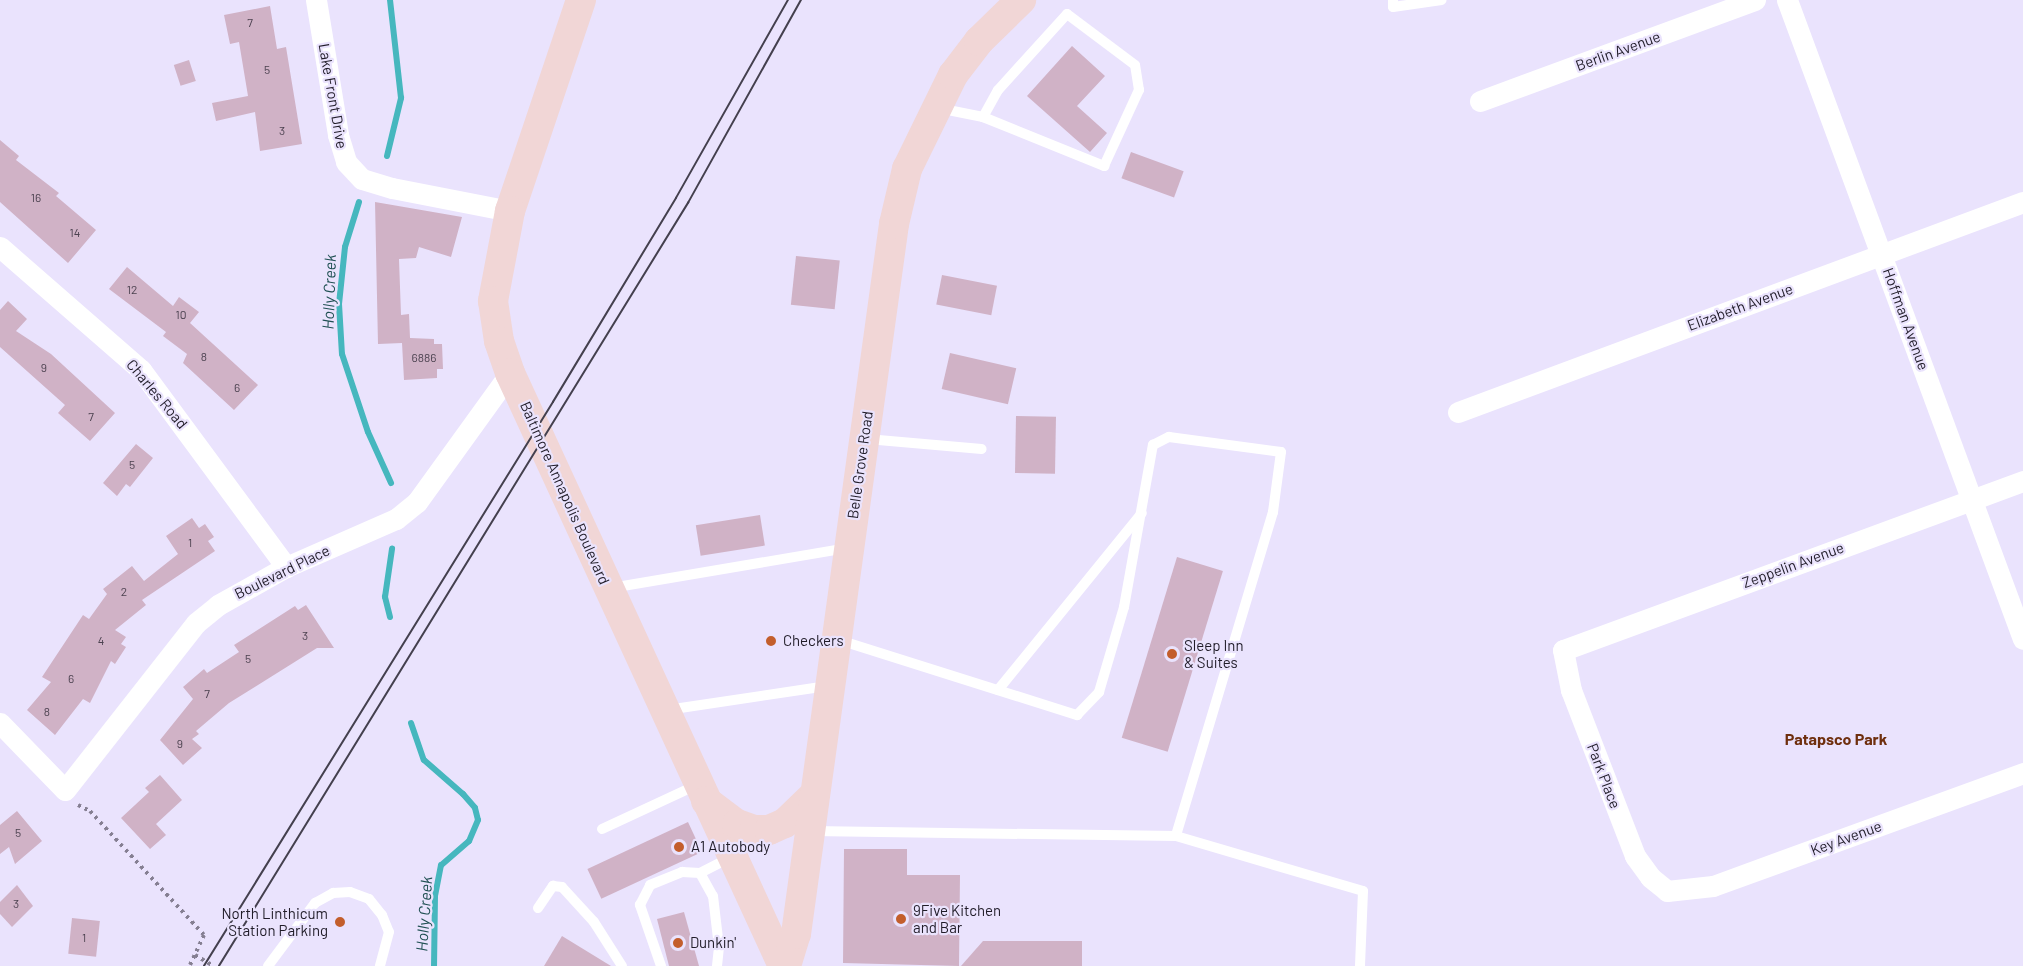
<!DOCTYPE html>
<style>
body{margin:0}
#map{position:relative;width:2023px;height:966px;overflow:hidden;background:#eae3fd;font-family:Barlow,sans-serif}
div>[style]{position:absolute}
.stream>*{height:6px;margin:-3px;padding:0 3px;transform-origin:3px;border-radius:3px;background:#46b7be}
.building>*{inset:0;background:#d0b2c6;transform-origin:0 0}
.path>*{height:4px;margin-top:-2px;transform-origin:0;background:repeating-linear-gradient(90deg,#857f92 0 3px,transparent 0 7.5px)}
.lane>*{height:10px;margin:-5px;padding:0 5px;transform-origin:5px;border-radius:5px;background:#fff}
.street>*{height:21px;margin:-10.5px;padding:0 10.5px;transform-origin:10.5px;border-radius:10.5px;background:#fff}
.secondary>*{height:30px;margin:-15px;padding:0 15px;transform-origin:15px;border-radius:15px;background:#f1d6d6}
.tram>*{height:1.5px;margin:-0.75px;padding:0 0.75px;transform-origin:0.75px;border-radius:0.75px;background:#44404e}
.dots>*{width:16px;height:16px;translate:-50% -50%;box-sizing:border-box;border:3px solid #eae3fd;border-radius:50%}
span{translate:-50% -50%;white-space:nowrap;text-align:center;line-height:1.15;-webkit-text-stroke:4.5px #eae3fd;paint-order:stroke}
.number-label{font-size:12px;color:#4c4250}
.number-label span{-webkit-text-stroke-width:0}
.street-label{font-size:15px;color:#201c28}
.poi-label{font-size:15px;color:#201c28}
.left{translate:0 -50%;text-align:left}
.right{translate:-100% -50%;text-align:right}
.water-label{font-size:16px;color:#205053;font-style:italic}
.neighbourhood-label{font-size:16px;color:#6f2f0e;font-weight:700}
</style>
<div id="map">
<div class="stream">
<i style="left:387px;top:156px;width:60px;rotate:-76.4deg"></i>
<i style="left:401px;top:98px;width:99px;rotate:-96.4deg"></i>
<i style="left:359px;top:202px;width:47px;rotate:107.3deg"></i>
<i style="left:345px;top:247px;width:57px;rotate:96deg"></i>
<i style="left:339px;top:304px;width:50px;rotate:86.6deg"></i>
<i style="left:342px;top:354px;width:82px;rotate:71.6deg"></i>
<i style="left:368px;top:432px;width:56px;rotate:65.7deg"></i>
<i style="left:390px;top:617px;width:21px;rotate:-104deg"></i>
<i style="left:385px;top:597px;width:49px;rotate:-81.7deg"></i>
<i style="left:411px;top:723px;width:39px;rotate:71deg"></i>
<i style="left:424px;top:760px;width:52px;rotate:41.1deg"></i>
<i style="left:463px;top:794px;width:18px;rotate:49deg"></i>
<i style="left:475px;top:808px;width:12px;rotate:76deg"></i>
<i style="left:478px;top:820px;width:23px;rotate:113deg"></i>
<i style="left:469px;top:841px;width:37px;rotate:139deg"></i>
<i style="left:441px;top:865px;width:32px;rotate:101deg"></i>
<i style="left:435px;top:896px;width:70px;rotate:90.8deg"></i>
</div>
<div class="building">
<i style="clip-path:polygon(270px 6px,277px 49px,286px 47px,302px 144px,260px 151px,255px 112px,216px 121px,212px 103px,248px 96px,239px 42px,230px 44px,224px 15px)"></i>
<i style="clip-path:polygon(1072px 46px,1105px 76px,1077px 106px,1107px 133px,1090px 152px,1027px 96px)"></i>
<i style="left:189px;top:60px;width:22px;height:16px;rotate:72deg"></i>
<i style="clip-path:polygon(0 140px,19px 156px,16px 160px,59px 193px,56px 196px,96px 230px,68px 263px,0 202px)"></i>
<i style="left:1131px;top:152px;width:56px;height:28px;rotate:20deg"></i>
<i style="clip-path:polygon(375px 202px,462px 217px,451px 257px,419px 247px,416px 258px,399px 259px,401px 315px,409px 314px,410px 338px,434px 339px,434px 344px,442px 344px,443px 369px,437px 369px,437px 378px,404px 380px,402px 343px,378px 344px)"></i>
<i style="left:796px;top:256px;width:44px;height:49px;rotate:6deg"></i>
<i style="clip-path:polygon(127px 267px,173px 306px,179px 297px,199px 312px,190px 323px,258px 385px,234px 410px,183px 363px,187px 354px,163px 336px,166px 332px,109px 289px)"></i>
<i style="left:942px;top:275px;width:56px;height:30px;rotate:11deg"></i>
<i style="clip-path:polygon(8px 301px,27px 319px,16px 331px,51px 354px,115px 413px,90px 441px,58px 413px,65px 405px,0 347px,0 310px)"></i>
<i style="left:950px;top:353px;width:68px;height:37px;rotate:13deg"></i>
<i style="left:1016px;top:416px;width:40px;height:57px;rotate:1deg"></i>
<i style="clip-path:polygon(136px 444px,153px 458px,130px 487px,126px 484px,117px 496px,103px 483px)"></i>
<i style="left:760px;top:515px;width:31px;height:65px;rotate:81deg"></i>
<i style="clip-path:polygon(192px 518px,199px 528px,205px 524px,214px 537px,208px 541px,215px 551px,142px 600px,146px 605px,115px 630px,126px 637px,121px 644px,126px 647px,115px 664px,111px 661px,90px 703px,83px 699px,55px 735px,27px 710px,51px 682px,42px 677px,83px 615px,89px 619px,107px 594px,103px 589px,132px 566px,144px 581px,178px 554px,166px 536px)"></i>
<i style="left:1177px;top:557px;width:48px;height:189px;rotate:17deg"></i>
<i style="clip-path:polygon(306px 605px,334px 648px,317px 648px,229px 703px,196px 731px,199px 734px,192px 739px,202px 748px,183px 765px,160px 740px,193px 699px,183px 687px,204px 669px,207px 673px,239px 652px,234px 645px,295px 606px,298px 610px)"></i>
<i style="clip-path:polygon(160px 775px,182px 800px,156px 824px,166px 835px,150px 849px,121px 818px,149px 792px,145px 788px)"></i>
<i style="clip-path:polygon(17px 811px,42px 841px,15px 864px,9px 847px,0 854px,0 825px)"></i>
<i style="left:688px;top:822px;width:33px;height:111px;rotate:65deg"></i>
<i style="clip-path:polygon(844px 849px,907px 849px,907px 875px,960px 875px,959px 966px,843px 963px)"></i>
<i style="clip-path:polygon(17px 885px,33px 906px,12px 927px,0 914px,0 902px)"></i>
<i style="clip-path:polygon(684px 912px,699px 966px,669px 966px,657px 919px)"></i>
<i style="left:72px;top:918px;width:28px;height:36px;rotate:6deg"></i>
<i style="clip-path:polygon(562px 936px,611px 966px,544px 966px)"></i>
<i style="clip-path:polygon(983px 941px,1082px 941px,1082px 966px,961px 966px)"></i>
</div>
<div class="path">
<i style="left:78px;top:805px;width:13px;rotate:27deg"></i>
<i style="left:90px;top:811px;width:168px;rotate:47.4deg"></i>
<i style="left:204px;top:935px;width:33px;rotate:115deg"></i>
<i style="left:195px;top:955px;width:21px;rotate:31deg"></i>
</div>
<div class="lane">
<i style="left:1393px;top:0;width:7px;rotate:90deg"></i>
<i style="left:1393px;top:7px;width:49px;rotate:-8.1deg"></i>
<i style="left:938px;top:108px;width:46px;rotate:11.3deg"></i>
<i style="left:983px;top:117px;width:131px;rotate:22deg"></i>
<i style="left:1104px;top:166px;width:84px;rotate:-65.3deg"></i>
<i style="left:1139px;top:90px;width:25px;rotate:-99deg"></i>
<i style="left:1135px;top:65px;width:85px;rotate:-143.1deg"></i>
<i style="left:1067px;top:14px;width:103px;rotate:132.2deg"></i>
<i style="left:998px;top:90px;width:31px;rotate:119deg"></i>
<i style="left:867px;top:439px;width:115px;rotate:5deg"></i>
<i style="left:611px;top:588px;width:239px;rotate:-9.6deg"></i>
<i style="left:839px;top:640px;width:250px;rotate:17.5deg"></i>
<i style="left:1077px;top:715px;width:32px;rotate:-46deg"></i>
<i style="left:1099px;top:692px;width:89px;rotate:-73.6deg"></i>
<i style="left:1124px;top:607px;width:165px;rotate:-79.9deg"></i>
<i style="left:1153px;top:445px;width:18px;rotate:-27deg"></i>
<i style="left:1169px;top:437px;width:113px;rotate:7.6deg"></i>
<i style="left:1281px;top:452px;width:61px;rotate:97.6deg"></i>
<i style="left:1273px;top:512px;width:338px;rotate:106.7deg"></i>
<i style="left:998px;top:690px;width:228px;rotate:-50.9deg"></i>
<i style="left:667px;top:710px;width:162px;rotate:-8.5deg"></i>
<i style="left:602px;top:829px;width:105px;rotate:-24.9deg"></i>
<i style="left:811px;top:831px;width:365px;rotate:0.8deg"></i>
<i style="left:1176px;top:836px;width:195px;rotate:16.4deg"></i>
<i style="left:1363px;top:891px;width:75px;rotate:92.3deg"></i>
<i style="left:700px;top:873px;width:34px;rotate:-27deg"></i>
<i style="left:538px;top:908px;width:27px;rotate:-56deg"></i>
<i style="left:553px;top:886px;width:9px;rotate:6deg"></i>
<i style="left:562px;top:887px;width:47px;rotate:47.6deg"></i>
<i style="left:594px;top:922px;width:52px;rotate:57.5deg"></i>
<i style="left:268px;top:966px;width:79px;rotate:-53.3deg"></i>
<i style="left:315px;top:903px;width:21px;rotate:-29deg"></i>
<i style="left:333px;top:893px;width:17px;rotate:-3deg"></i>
<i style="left:350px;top:892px;width:20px;rotate:20deg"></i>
<i style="left:369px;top:899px;width:21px;rotate:51deg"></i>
<i style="left:382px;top:915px;width:18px;rotate:68deg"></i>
<i style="left:389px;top:932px;width:35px;rotate:105deg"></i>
<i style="left:661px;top:966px;width:65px;rotate:-109deg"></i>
<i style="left:640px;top:905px;width:22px;rotate:-63deg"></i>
<i style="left:650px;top:885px;width:35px;rotate:-22deg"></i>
<i style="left:682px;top:872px;width:18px;rotate:3deg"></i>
<i style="left:700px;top:873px;width:26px;rotate:61deg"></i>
<i style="left:713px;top:896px;width:51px;rotate:83.3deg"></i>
<i style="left:719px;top:947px;width:19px;rotate:96deg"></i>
</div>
<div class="street">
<i style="left:316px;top:0;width:137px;rotate:80.7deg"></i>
<i style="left:338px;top:135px;width:28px;rotate:73deg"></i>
<i style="left:346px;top:162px;width:23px;rotate:47deg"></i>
<i style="left:362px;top:179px;width:31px;rotate:17deg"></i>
<i style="left:392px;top:188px;width:120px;rotate:11deg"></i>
<i style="left:1787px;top:0;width:681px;rotate:69.73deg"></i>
<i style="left:1480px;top:101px;width:293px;rotate:-20.2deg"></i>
<i style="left:0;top:247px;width:187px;rotate:41.1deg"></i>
<i style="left:141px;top:370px;width:245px;rotate:53.6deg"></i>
<i style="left:1458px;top:412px;width:603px;rotate:-20.39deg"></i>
<i style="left:2023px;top:481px;width:490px;rotate:159.8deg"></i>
<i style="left:1563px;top:650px;width:41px;rotate:78.7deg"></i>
<i style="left:1571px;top:690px;width:178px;rotate:68.9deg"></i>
<i style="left:1635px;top:856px;width:26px;rotate:54deg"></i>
<i style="left:1650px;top:877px;width:22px;rotate:39deg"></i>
<i style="left:1667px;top:891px;width:46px;rotate:-6.2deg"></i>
<i style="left:1713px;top:886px;width:330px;rotate:-20deg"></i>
<i style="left:0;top:723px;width:93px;rotate:45.9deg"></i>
<i style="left:65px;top:790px;width:212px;rotate:-51.9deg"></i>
<i style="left:196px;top:623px;width:28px;rotate:-39deg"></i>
<i style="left:218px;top:605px;width:78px;rotate:-29.2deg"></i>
<i style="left:286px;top:567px;width:120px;rotate:-23.6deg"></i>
<i style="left:396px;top:519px;width:27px;rotate:-39deg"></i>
<i style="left:417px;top:502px;width:159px;rotate:-54.2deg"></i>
</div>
<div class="secondary">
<i style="left:581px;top:0;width:223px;rotate:108.6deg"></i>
<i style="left:510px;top:211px;width:92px;rotate:100.7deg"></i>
<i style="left:493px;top:301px;width:40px;rotate:81.5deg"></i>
<i style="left:499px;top:341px;width:34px;rotate:71deg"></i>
<i style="left:510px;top:373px;width:653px;rotate:65.28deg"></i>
<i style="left:706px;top:801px;width:39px;rotate:37deg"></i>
<i style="left:737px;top:824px;width:18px;rotate:19deg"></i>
<i style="left:754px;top:830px;width:15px"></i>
<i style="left:769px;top:830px;width:17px;rotate:-24deg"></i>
<i style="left:785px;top:823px;width:40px;rotate:-44deg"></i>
<i style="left:786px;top:966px;width:34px;rotate:-73deg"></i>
<i style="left:796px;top:934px;width:717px;rotate:-82.14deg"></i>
<i style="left:894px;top:224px;width:57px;rotate:-76.7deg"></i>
<i style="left:907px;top:169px;width:105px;rotate:-63.9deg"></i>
<i style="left:953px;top:75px;width:43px;rotate:-52.6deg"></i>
<i style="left:979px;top:41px;width:59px;rotate:-44.3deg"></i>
</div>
<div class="tram">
<i style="left:204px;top:966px;width:663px;rotate:-58.25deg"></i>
<i style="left:553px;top:402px;width:238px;rotate:-58.9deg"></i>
<i style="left:676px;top:198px;width:227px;rotate:-60.5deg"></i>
<i style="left:219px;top:966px;width:896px;rotate:-58.42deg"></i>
<i style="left:688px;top:203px;width:232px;rotate:-60.9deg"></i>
</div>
<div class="dots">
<i style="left:771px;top:641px;background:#c35e2c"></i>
<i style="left:1172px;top:654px;background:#c35e2c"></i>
<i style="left:679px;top:847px;background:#c35e2c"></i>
<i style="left:901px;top:919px;background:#c35e2c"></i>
<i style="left:340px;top:922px;background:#c35e2c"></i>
<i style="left:678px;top:943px;background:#c35e2c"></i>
</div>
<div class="number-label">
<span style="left:250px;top:23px">7</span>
<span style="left:267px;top:70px">5</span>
<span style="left:282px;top:131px">3</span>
<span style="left:36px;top:198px">16</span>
<span style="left:75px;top:233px">14</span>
<span style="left:132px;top:290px">12</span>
<span style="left:181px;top:315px">10</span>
<span style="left:204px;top:357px">8</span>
<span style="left:424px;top:358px">6886</span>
<span style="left:44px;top:368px">9</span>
<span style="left:237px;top:388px">6</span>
<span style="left:91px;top:417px">7</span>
<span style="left:132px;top:465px">5</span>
<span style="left:190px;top:543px">1</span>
<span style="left:124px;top:592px">2</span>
<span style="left:305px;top:636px">3</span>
<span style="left:101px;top:641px">4</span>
<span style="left:248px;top:659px">5</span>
<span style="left:71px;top:679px">6</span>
<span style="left:207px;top:694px">7</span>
<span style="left:47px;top:712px">8</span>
<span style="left:180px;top:744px">9</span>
<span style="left:18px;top:833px">5</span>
<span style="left:16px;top:904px">3</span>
<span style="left:84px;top:938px">1</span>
</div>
<div class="street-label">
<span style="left:1618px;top:51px;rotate:-20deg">Berlin Avenue</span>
<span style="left:333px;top:96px;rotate:80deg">Lake Front Drive</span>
<span style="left:1740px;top:307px;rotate:-20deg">Elizabeth Avenue</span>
<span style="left:1906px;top:319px;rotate:70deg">Hoffman Avenue</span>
<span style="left:157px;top:394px;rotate:50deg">Charles Road</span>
<span style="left:860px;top:465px;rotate:-82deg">Belle Grove Road</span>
<span style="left:565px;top:493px;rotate:66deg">Baltimore Annapolis Boulevard</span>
<span style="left:1793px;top:565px;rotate:-20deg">Zeppelin Avenue</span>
<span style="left:282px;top:572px;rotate:-26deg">Boulevard Place</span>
<span style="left:1604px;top:776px;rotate:69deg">Park Place</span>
<span style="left:1846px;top:838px;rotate:-20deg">Key Avenue</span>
</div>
<div class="poi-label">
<span class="left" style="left:783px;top:641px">Checkers</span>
<span class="left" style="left:1184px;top:654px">Sleep Inn<br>&amp; Suites</span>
<span class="left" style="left:691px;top:847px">A1 Autobody</span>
<span class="left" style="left:913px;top:919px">9Five Kitchen<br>and Bar</span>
<span class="right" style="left:328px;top:922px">North Linthicum<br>Station Parking</span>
<span class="left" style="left:690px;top:943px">Dunkin'</span>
</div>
<div class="water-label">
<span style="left:329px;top:292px;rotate:-88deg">Holly Creek</span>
<span style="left:424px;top:914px;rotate:-86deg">Holly Creek</span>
</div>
<div class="neighbourhood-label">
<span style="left:1836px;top:739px">Patapsco Park</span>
</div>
</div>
